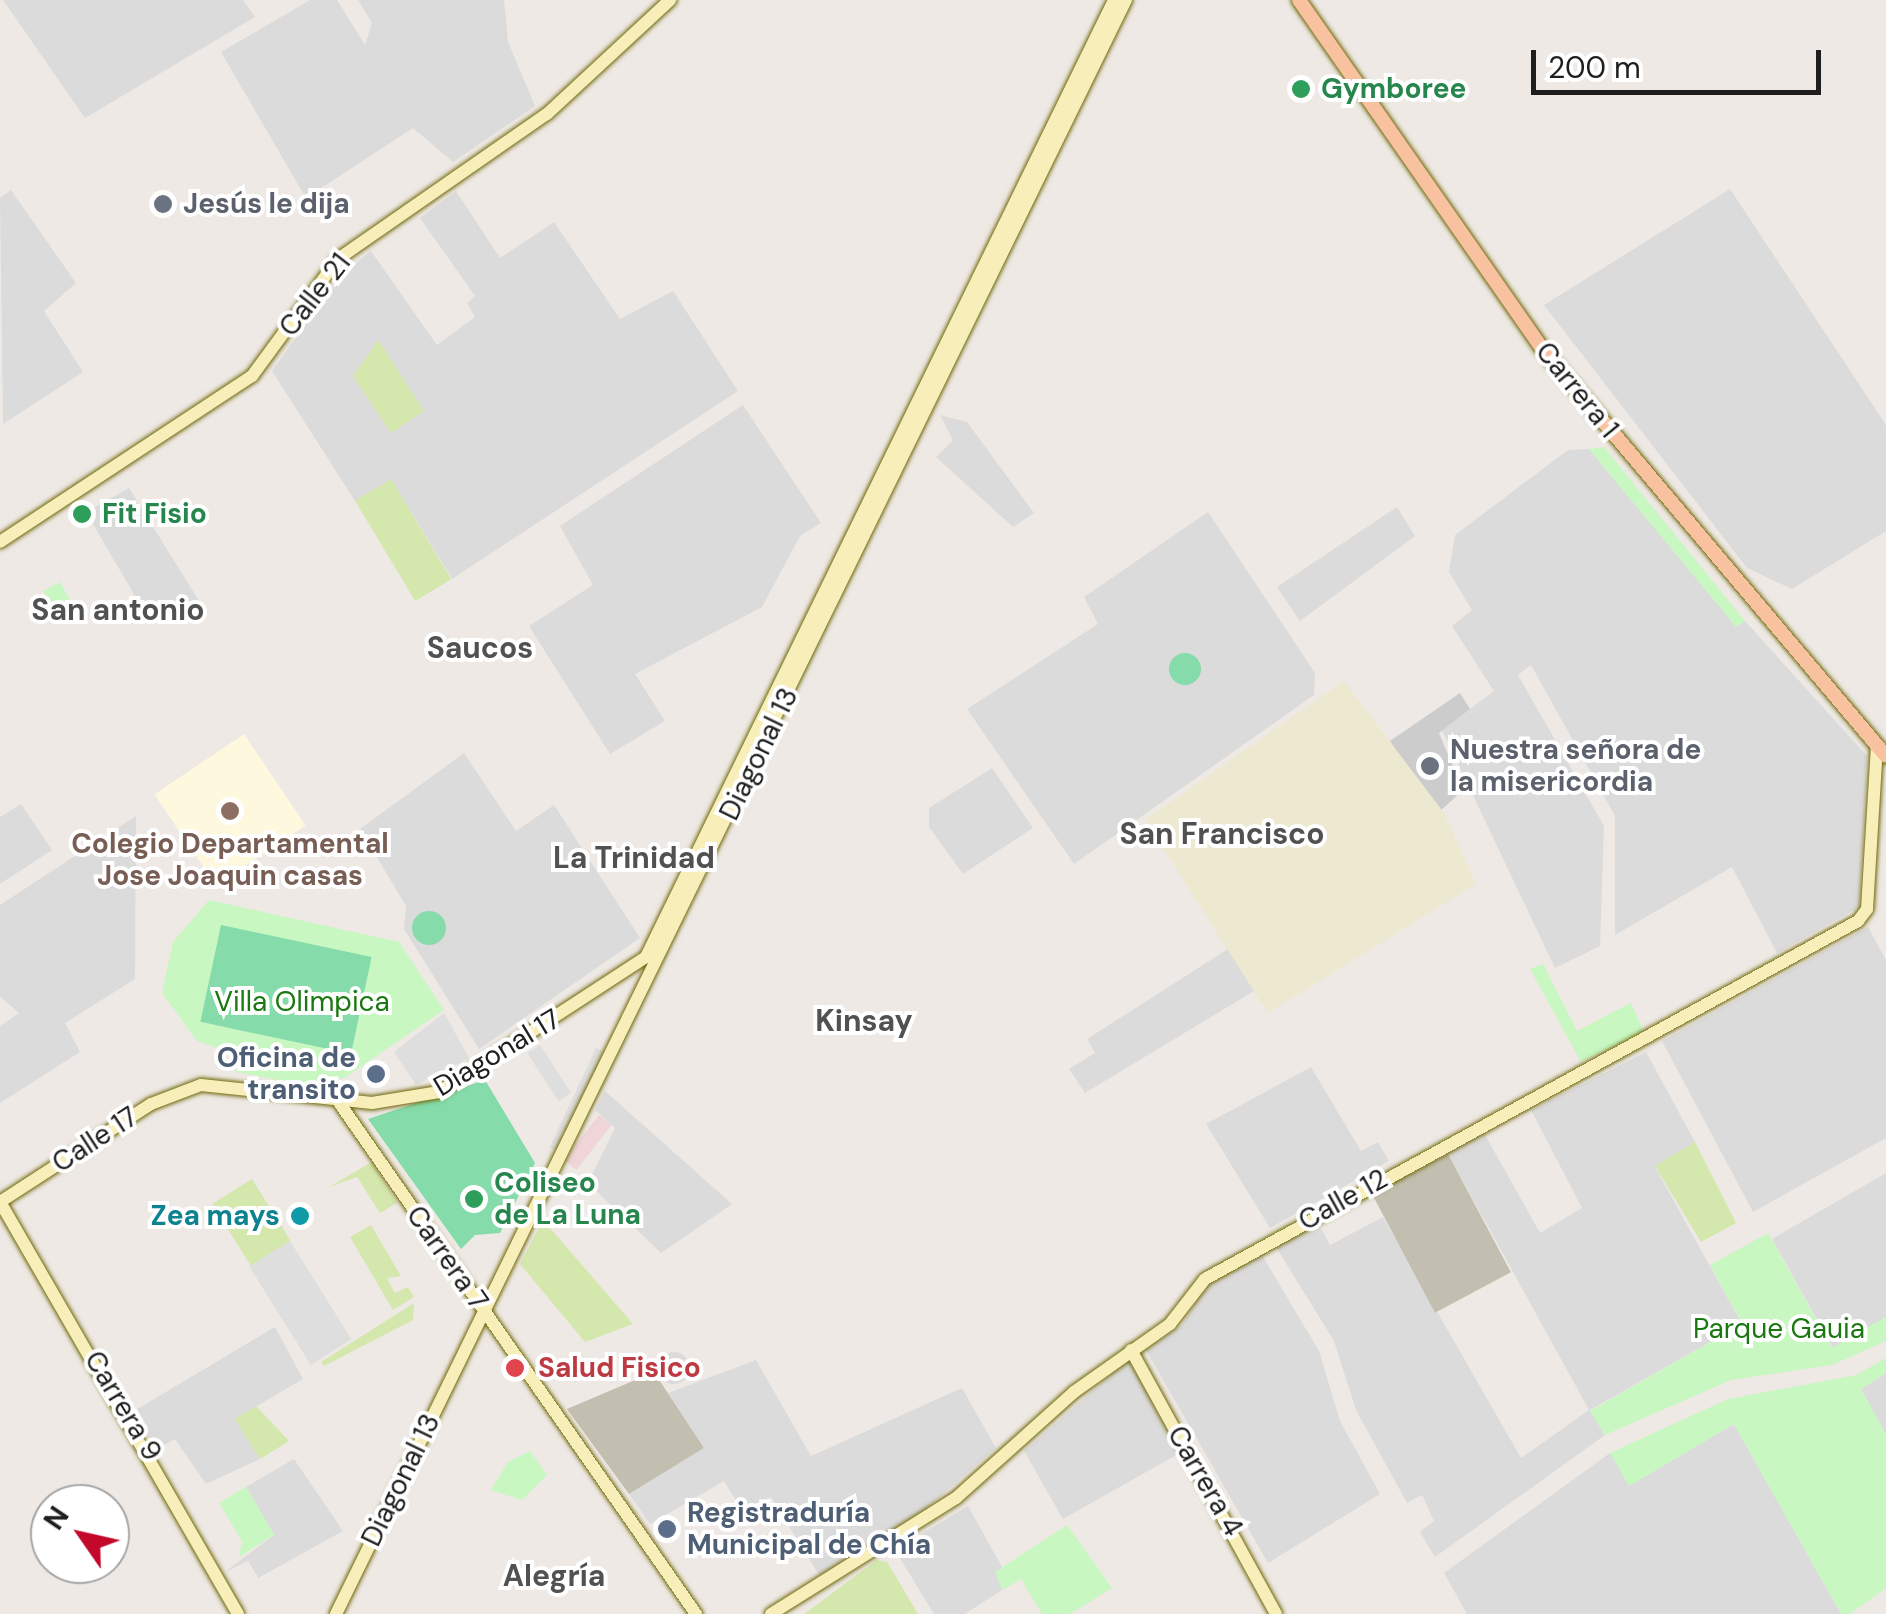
<!DOCTYPE html>
<meta charset="utf-8">
<style>
body{margin:0}
#map{position:relative;width:1886px;height:1614px;overflow:hidden;background:#eee9e4;font-family:"DM Sans",sans-serif}
div>[style]{position:absolute}
.residential>*{inset:0;background:#dcdbdb}
.round{border-radius:50%}
.commercial>*{inset:0;background:#efd4d8;transform-origin:0 0}
.education>*{inset:0;background:#fef8de;transform-origin:0 0}
.religious>*{inset:0;background:#ccc}
.construction>*{inset:0;background:#c3bfb0;transform-origin:0 0}
.farmland>*{inset:0;background:#ede9d0}
.grass>*{inset:0;background:#d4e7ac;transform-origin:0 0}
.park>*{inset:0;background:#c8f7c2;transform-origin:0 0}
.pitch>*{inset:0;background:#85dba9;transform-origin:0 0}
.parking>*{inset:0;background:#dedede;transform-origin:0 0}
.roads{filter:drop-shadow(0 0 2px #706809) drop-shadow(0 0 2px #706809)}
.secondary>*{height:12px;margin:-6px;padding:0 6px;transform-origin:6px;border-radius:6px;background:#f7eeba}
.primary>*{height:14px;margin:-7px;padding:0 7px;transform-origin:7px;border-radius:7px;background:#f8c1a0}
.dots>*{width:28px;height:28px;translate:-50% -50%;box-sizing:border-box;border:5px solid #fff;border-radius:50%}
span{translate:-50% -50%;white-space:nowrap;text-align:center;line-height:1.15;-webkit-text-stroke:8px #fff;paint-order:stroke}
.leisure-label{font-size:28px;color:#27864d;font-weight:700}
.left{translate:0 -50%;text-align:left}
.worship-label{font-size:28px;color:#5b616d;font-weight:700}
.street-label{font-size:28px;color:#1e1e1e}
.education-label{font-size:28px;color:#785e54;font-weight:700}
.park-label{font-size:28px;color:#1b7810}
.service-label{font-size:28px;color:#4e5e75;font-weight:700}
.right{translate:-100% -50%;text-align:right}
.culture-label{font-size:28px;color:#0d838f;font-weight:700}
.health-label{font-size:28px;color:#be3a42;font-weight:700}
.neighbourhood-label{font-size:30px;color:#515151;font-weight:700}
.north{position:absolute;left:30px;top:1484px;width:100px;height:100px;box-sizing:border-box;background:#fff;border:2px solid #a5a5a5;border-radius:50%;rotate:304deg;font-size:28px;font-weight:700;line-height:40px;text-align:center;color:#1e1e1e}
.north::after{content:'';display:block;margin:auto;width:35px;height:45px;background:#c3082c;clip-path:polygon(50% 0,100% 100%,50% 72%,0 100%)}
.scale{position:absolute;left:1531px;top:50px;width:290px;height:45px;box-sizing:border-box;border:5px solid #1e1e1e;border-top:0;padding-left:12px;font-size:30px;line-height:35px;white-space:nowrap;color:#1e1e1e;-webkit-text-stroke:8px #fff;paint-order:stroke}
</style>
<div id="map">
<div class="residential">
<i style="clip-path:polygon(3px 0,243px 0,255px 17px,85px 118px)"></i>
<i style="clip-path:polygon(310px 0,337px 0,365px 45px,372px 23px,358px 0,504px 0,508px 42px,535px 106px,453px 162px,413px 128px,306px 198px,221px 52px)"></i>
<i style="clip-path:polygon(1730px 189px,1886px 425px,1886px 531px,1792px 589px,1747px 568px,1544px 305px)"></i>
<i style="clip-path:polygon(11px 190px,76px 283px,44px 311px,83px 372px,3px 424px,0 198px)"></i>
<i style="clip-path:polygon(456px 191px,500px 258px,554px 222px,620px 319px,673px 291px,738px 391px,452px 579px,391px 479px,355px 501px,272px 371px,341px 275px,371px 251px,437px 345px,475px 317px,467px 303px,475px 296px,420px 218px)"></i>
<i style="clip-path:polygon(743px 405px,821px 523px,800px 536px,762px 607px,635px 674px,665px 721px,610px 754px,529px 626px,593px 585px,560px 526px)"></i>
<i style="clip-path:polygon(940px 415px,967px 422px,1034px 513px,1013px 527px,936px 457px,953px 440px)"></i>
<i style="clip-path:polygon(1589px 449px,1736px 626px,1745px 621px,1867px 756px,1859px 907px,1777px 953px,1732px 867px,1615px 935px,1615px 816px,1531px 665px,1518px 675px,1604px 826px,1600px 946px,1555px 968px,1442px 730px,1494px 691px,1452px 626px,1472px 610px,1449px 572px,1455px 535px,1568px 450px)"></i>
<i style="clip-path:polygon(129px 488px,201px 604px,174px 617px,164px 602px,145px 613px,86px 512px)"></i>
<i style="clip-path:polygon(1397px 507px,1415px 536px,1300px 621px,1277px 587px)"></i>
<i style="clip-path:polygon(1208px 512px,1315px 673px,1314px 695px,1074px 864px,967px 709px,1098px 624px,1084px 597px)"></i>
<i style="clip-path:polygon(464px 753px,516px 831px,554px 805px,640px 938px,479px 1049px,404px 929px,406px 906px,360px 829px)"></i>
<i style="clip-path:polygon(992px 768px,1033px 828px,963px 874px,929px 827px,929px 808px)"></i>
<i style="clip-path:polygon(21px 804px,52px 850px,0 884px,0 817px)"></i>
<i style="clip-path:polygon(136px 816px,135px 979px,65px 1023px,80px 1052px,0 1103px,0 1026px,19px 1013px,0 997px,0 905px)"></i>
<i style="clip-path:polygon(1868px 927px,1886px 960px,1886px 1138px,1753px 1212px,1662px 1041px)"></i>
<i style="clip-path:polygon(1228px 949px,1254px 991px,1085px 1093px,1069px 1069px,1095px 1053px,1087px 1039px)"></i>
<i style="clip-path:polygon(1646px 1052px,1695px 1142px,1655px 1167px,1742px 1324px,1590px 1410px,1605px 1435px,1435px 1557px,1420px 1532px,1434px 1521px,1422px 1495px,1407px 1503px,1356px 1410px,1334px 1341px,1276px 1247px,1318px 1223px,1330px 1245px,1383px 1217px,1521px 1458px,1589px 1410px,1448px 1154px,1484px 1133px,1540px 1233px,1582px 1208px,1531px 1110px)"></i>
<i style="clip-path:polygon(1311px 1067px,1361px 1151px,1378px 1142px,1389px 1161px,1270px 1228px,1206px 1124px)"></i>
<i style="clip-path:polygon(605px 1091px,732px 1204px,661px 1253px,588px 1183px,615px 1128px,595px 1110px)"></i>
<i style="clip-path:polygon(1886px 1173px,1886px 1317px,1833px 1348px,1772px 1239px)"></i>
<i style="clip-path:polygon(1262px 1255px,1319px 1351px,1340px 1421px,1380px 1494px,1268px 1563px,1146px 1350px,1182px 1325px,1207px 1285px)"></i>
<i style="clip-path:polygon(275px 1327px,303px 1379px,235px 1419px,260px 1459px,206px 1484px,175px 1439px,155px 1450px,134px 1411px)"></i>
<i class="round" style="left:658px;top:1352px;width:32px;height:32px"></i>
<i style="clip-path:polygon(1129px 1359px,1180px 1453px,1063px 1519px,1024px 1451px)"></i>
<i style="clip-path:polygon(756px 1360px,811px 1456px,962px 1388px,996px 1448px,901px 1530px,821px 1578px,771px 1497px,743px 1512px,724px 1481px,650px 1524px,629px 1494px,704px 1448px,668px 1393px)"></i>
<i style="clip-path:polygon(1886px 1373px,1886px 1435px,1861px 1389px)"></i>
<i style="clip-path:polygon(1734px 1424px,1841px 1614px,1467px 1614px,1444px 1573px,1610px 1453px,1630px 1485px)"></i>
<i style="clip-path:polygon(294px 1459px,343px 1531px,258px 1578px,248px 1561px,225px 1572px,274px 1535px,246px 1487px)"></i>
<i style="clip-path:polygon(968px 1506px,1002px 1567px,1002px 1590px,965px 1614px,934px 1614px,895px 1550px)"></i>
</div>
<div class="commercial">
<i style="left:599px;top:1115px;width:16px;height:57px;rotate:38deg"></i>
</div>
<div class="education">
<i style="left:244px;top:734px;width:110px;height:108px;rotate:56deg"></i>
</div>
<div class="religious">
<i style="clip-path:polygon(1460px 693px,1470px 709px,1439px 733px,1463px 790px,1438px 813px,1390px 741px)"></i>
</div>
<div class="construction">
<i style="left:1448px;top:1154px;width:134px;height:86px;rotate:62deg"></i>
<i style="clip-path:polygon(654px 1372px,704px 1448px,629px 1494px,567px 1409px)"></i>
</div>
<div class="farmland">
<i style="clip-path:polygon(1344px 681px,1444px 813px,1476px 884px,1268px 1013px,1145px 820px)"></i>
</div>
<div class="grass">
<i style="clip-path:polygon(378px 340px,424px 411px,391px 433px,353px 376px)"></i>
<i style="left:391px;top:479px;width:117px;height:42px;rotate:59deg"></i>
<i style="clip-path:polygon(1695px 1142px,1736px 1223px,1701px 1242px,1655px 1166px)"></i>
<i style="clip-path:polygon(372px 1162px,397px 1203px,380px 1213px,357px 1177px,329px 1187px)"></i>
<i style="left:252px;top:1179px;width:73px;height:47px;rotate:58deg"></i>
<i style="clip-path:polygon(543px 1220px,633px 1324px,585px 1342px,520px 1264px)"></i>
<i style="clip-path:polygon(371px 1225px,401px 1276px,387px 1278px,395px 1293px,408px 1287px,414px 1297px,393px 1310px,350px 1237px)"></i>
<i style="clip-path:polygon(414px 1303px,413px 1320px,324px 1366px,321px 1362px)"></i>
<i style="clip-path:polygon(256px 1406px,289px 1441px,260px 1459px,235px 1419px)"></i>
<i style="clip-path:polygon(877px 1560px,887px 1562px,918px 1614px,804px 1614px)"></i>
</div>
<div class="park">
<i style="clip-path:polygon(1604px 447px,1745px 621px,1736px 627px,1589px 449px)"></i>
<i style="left:60px;top:582px;width:37px;height:19px;rotate:61deg"></i>
<i style="clip-path:polygon(209px 900px,399px 942px,444px 1010px,344px 1078px,300px 1084px,236px 1072px,236px 1054px,197px 1041px,162px 993px,173px 942px)"></i>
<i style="clip-path:polygon(1543px 964px,1577px 1031px,1631px 1003px,1644px 1032px,1581px 1062px,1530px 969px)"></i>
<i style="clip-path:polygon(1768px 1233px,1832px 1348px,1886px 1317px,1886px 1341px,1832px 1365px,1731px 1380px,1605px 1435px,1590px 1411px,1742px 1324px,1710px 1265px)"></i>
<i style="clip-path:polygon(1886px 1358px,1886px 1373px,1861px 1389px,1886px 1435px,1886px 1588px,1850px 1614px,1841px 1614px,1734px 1424px,1629px 1486px,1610px 1453px,1728px 1399px,1856px 1375px)"></i>
<i style="clip-path:polygon(530px 1451px,547px 1475px,522px 1500px,491px 1490px,508px 1462px)"></i>
<i style="clip-path:polygon(246px 1487px,274px 1535px,239px 1557px,242px 1541px,219px 1503px)"></i>
<i style="clip-path:polygon(1067px 1525px,1112px 1588px,1070px 1614px,1042px 1614px,1021px 1579px,1002px 1590px,995px 1572px)"></i>
</div>
<div class="pitch">
<i class="round" style="left:1169px;top:653px;width:32px;height:32px"></i>
<i class="round" style="left:412px;top:911px;width:34px;height:34px"></i>
<i style="left:221px;top:925px;width:154px;height:99px;rotate:12deg"></i>
<i style="clip-path:polygon(485px 1080px,535px 1163px,500px 1233px,475px 1235px,461px 1249px,368px 1119px)"></i>
</div>
<div class="parking">
<i style="clip-path:polygon(444px 1013px,469px 1058px,416px 1085px,394px 1052px)"></i>
<i style="left:540px;top:1045px;width:57px;height:15px;rotate:57deg"></i>
<i style="left:596px;top:1048px;width:14px;height:110px;rotate:25deg"></i>
<i style="left:290px;top:1241px;width:116px;height:48px;rotate:58deg"></i>
</div>
<div class="roads">
<div class="secondary">
<i style="left:0;top:542px;width:302px;rotate:-33.4deg"></i>
<i style="left:252px;top:376px;width:145px;rotate:-53.7deg"></i>
<i style="left:338px;top:259px;width:254px;rotate:-34.8deg"></i>
<i style="left:547px;top:114px;width:168px;rotate:-42.8deg"></i>
<i style="left:338px;top:1101px;width:626px;rotate:55.09deg"></i>
<i style="left:1131px;top:1350px;width:301px;rotate:61.2deg"></i>
<i style="left:238px;top:1614px;width:476px;rotate:-120deg"></i>
<i style="left:0;top:1202px;width:180px;rotate:-33deg"></i>
<i style="left:151px;top:1104px;width:53px;rotate:-20.8deg"></i>
<i style="left:201px;top:1085px;width:172px;rotate:6deg"></i>
<i style="left:372px;top:1103px;width:68px;rotate:-9.3deg"></i>
<i style="left:439px;top:1092px;width:247px;rotate:-33.1deg"></i>
<i style="left:646px;top:957px;width:1065px;rotate:-63.94deg"></i>
<i style="left:336px;top:1614px;width:1797px;rotate:-63.92deg"></i>
<i style="left:771px;top:1614px;width:218px;rotate:-32.1deg"></i>
<i style="left:956px;top:1498px;width:159px;rotate:-41.9deg"></i>
<i style="left:1074px;top:1392px;width:118px;rotate:-35.3deg"></i>
<i style="left:1170px;top:1324px;width:57px;rotate:-52.1deg"></i>
<i style="left:1205px;top:1279px;width:745px;rotate:-28.73deg"></i>
<i style="left:1858px;top:921px;width:15px;rotate:-53deg"></i>
<i style="left:1867px;top:909px;width:164px;rotate:-86.5deg"></i>
</div>
<div class="primary">
<i style="left:1299px;top:0;width:427px;rotate:55.1deg"></i>
<i style="left:1543px;top:350px;width:531px;rotate:49.81deg"></i>
</div>
</div>
<div class="dots">
<i style="left:1301px;top:89px;background:#2e9e5b"></i>
<i style="left:163px;top:204px;background:#6b7280"></i>
<i style="left:82px;top:514px;background:#2e9e5b"></i>
<i style="left:1430px;top:766px;background:#6b7280"></i>
<i style="left:230px;top:811px;background:#8d6e63"></i>
<i style="left:376px;top:1074px;background:#5c6f8a"></i>
<i style="left:474px;top:1199px;background:#2e9e5b"></i>
<i style="left:300px;top:1216px;background:#0f9aa8"></i>
<i style="left:515px;top:1368px;background:#e0444e"></i>
<i style="left:667px;top:1529px;background:#5c6f8a"></i>
</div>
<div class="leisure-label">
<span class="left" style="left:1321px;top:89px">Gymboree</span>
<span class="left" style="left:102px;top:514px">Fit Fisio</span>
<span class="left" style="left:494px;top:1199px">Coliseo<br>de La Luna</span>
</div>
<div class="worship-label">
<span class="left" style="left:183px;top:204px">Jesús le dija</span>
<span class="left" style="left:1450px;top:766px">Nuestra señora de<br>la misericordia</span>
</div>
<div class="street-label">
<span style="left:315px;top:295px;rotate:-52deg">Calle 21</span>
<span style="left:1577px;top:390px;rotate:51deg">Carrera 1</span>
<span style="left:759px;top:754px;rotate:-64deg">Diagonal 13</span>
<span style="left:497px;top:1053px;rotate:-31deg">Diagonal 17</span>
<span style="left:95px;top:1140px;rotate:-33deg">Calle 17</span>
<span style="left:1343px;top:1200px;rotate:-29deg">Calle 12</span>
<span style="left:447px;top:1258px;rotate:55deg">Carrera 7</span>
<span style="left:123px;top:1406px;rotate:59deg">Carrera 9</span>
<span style="left:401px;top:1480px;rotate:-64deg">Diagonal 13</span>
<span style="left:1205px;top:1481px;rotate:60deg">Carrera 4</span>
</div>
<div class="education-label">
<span style="left:230px;top:860px">Colegio Departamental<br>Jose Joaquin casas</span>
</div>
<div class="park-label">
<span style="left:302px;top:1002px">Villa Olimpica</span>
<span style="left:1779px;top:1329px">Parque Gauia</span>
</div>
<div class="service-label">
<span class="right" style="left:356px;top:1074px">Oficina de<br>transito</span>
<span class="left" style="left:687px;top:1529px">Registraduría<br>Municipal de Chía</span>
</div>
<div class="culture-label">
<span class="right" style="left:280px;top:1216px">Zea mays</span>
</div>
<div class="health-label">
<span class="left" style="left:538px;top:1368px">Salud Fisico</span>
</div>
<div class="neighbourhood-label">
<span style="left:118px;top:610px">San antonio</span>
<span style="left:480px;top:648px">Saucos</span>
<span style="left:1222px;top:834px">San Francisco</span>
<span style="left:634px;top:858px">La Trinidad</span>
<span style="left:864px;top:1021px">Kinsay</span>
<span style="left:554px;top:1576px">Alegría</span>
</div>
<div class="north">N</div>
<div class="scale">200 m</div>
</div>
